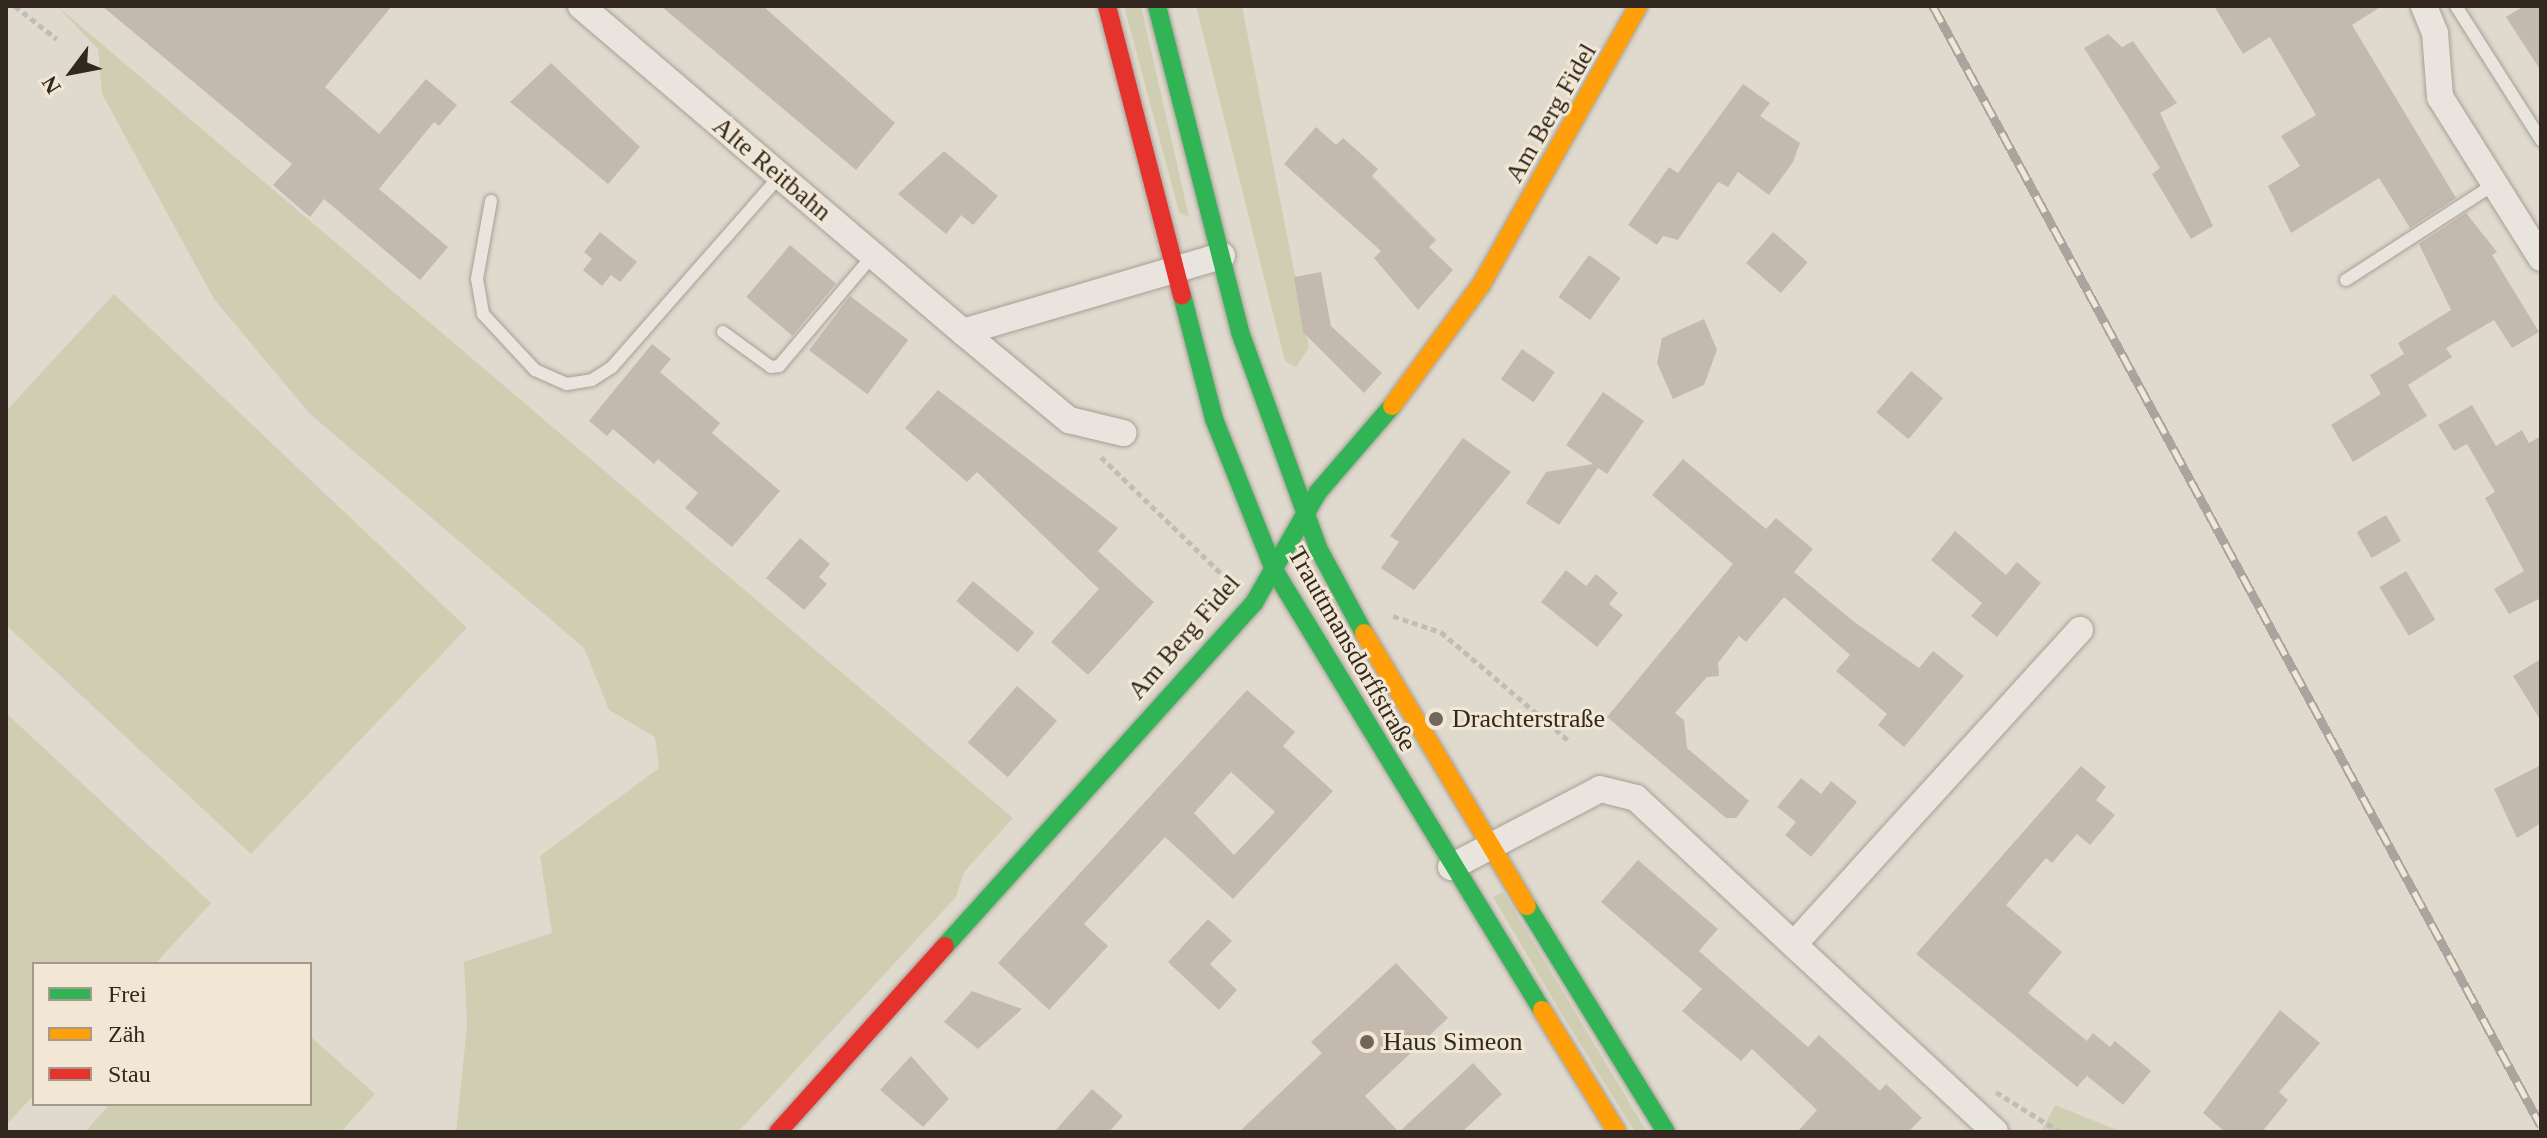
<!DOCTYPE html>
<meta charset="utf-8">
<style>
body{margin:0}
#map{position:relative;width:2547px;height:1138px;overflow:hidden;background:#e0dace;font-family:Georgia,serif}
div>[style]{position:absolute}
.green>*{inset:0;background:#d0ceb2}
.building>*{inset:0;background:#c4b9af;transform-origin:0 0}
.path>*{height:5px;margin-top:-2.5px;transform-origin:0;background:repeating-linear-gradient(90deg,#c1bcb5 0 6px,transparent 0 10px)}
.roads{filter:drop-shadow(0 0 2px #a69f96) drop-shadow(0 0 2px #a69f96)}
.lane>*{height:12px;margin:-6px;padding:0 6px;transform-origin:6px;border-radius:6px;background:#e9e5de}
.street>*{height:26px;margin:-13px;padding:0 13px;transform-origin:13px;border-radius:13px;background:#e9e5de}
.fast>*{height:18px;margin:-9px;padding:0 9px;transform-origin:9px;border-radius:9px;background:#30b455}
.slow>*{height:18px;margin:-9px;padding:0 9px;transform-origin:9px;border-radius:9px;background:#ff9f0a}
.jam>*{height:18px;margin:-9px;padding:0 9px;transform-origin:9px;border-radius:9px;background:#e5322d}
.rail>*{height:9px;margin-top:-4.5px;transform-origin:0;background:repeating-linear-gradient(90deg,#f1e7d4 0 18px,#a9a49e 0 36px);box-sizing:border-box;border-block:2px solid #a9a49e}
.dots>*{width:22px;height:22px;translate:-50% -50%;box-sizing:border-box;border:4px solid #f1e7d4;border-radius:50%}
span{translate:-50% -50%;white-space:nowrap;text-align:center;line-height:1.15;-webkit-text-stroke:6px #f1e7d4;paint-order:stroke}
.street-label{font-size:26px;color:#332820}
.poi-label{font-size:26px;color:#332820}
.left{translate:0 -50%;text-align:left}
.frame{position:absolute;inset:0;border:8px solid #332820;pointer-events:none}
.legend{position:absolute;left:32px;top:962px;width:280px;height:144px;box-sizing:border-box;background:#f1e7d4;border:2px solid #a59b8c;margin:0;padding:10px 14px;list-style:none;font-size:24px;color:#332820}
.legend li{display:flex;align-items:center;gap:16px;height:40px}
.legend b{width:40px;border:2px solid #a59b8c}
.north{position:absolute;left:32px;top:32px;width:80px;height:80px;-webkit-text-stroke:6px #f1e7d4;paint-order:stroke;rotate:238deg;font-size:22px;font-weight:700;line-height:32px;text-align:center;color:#332820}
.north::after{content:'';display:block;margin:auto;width:28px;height:36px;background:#332820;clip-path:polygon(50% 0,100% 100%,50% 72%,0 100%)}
</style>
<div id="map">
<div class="green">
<i style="clip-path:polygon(57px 6px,1013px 818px,964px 872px,956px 897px,738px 1132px,456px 1132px,467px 1026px,464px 962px,552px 933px,540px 856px,659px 768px,655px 737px,609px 710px,584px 648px,310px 414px,214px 299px,102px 94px,98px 49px)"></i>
<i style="clip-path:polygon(1124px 6px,1141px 6px,1189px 217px,1179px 212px)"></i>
<i style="clip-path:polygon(1196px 6px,1242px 6px,1309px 347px,1296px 367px,1285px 361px)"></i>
<i style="clip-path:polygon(114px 294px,467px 628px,251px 854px,6px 625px,6px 411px)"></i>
<i style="clip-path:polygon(6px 713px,211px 903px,155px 964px,34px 964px,34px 1095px,6px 1125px)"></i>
<i style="clip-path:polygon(1503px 892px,1647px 1132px,1635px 1132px,1563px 1016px,1493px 897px)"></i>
<i style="clip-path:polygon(310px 1036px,375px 1094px,341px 1132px,85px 1132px,110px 1104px,310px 1104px)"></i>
<i style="clip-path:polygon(2055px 1105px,2122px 1132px,2041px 1132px)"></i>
</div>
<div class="building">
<i style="clip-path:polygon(102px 6px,392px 6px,325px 87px,379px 134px,426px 79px,457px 105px,439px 126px,434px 122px,379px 189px,448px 247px,420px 280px,324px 199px,310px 217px,273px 185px,292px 164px)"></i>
<i style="clip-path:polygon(661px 6px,763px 6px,895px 123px,856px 170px)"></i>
<i style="clip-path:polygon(2214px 6px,2382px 6px,2352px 25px,2456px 198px,2410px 228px,2379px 178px,2291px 233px,2268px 186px,2300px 166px,2281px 136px,2316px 115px,2270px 37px,2243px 54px)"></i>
<i style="clip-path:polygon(2524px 6px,2541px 6px,2541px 71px,2506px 17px)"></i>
<i style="clip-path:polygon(2108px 34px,2122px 47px,2133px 41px,2177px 103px,2160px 113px,2213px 226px,2191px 239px,2152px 174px,2160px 168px,2084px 48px)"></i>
<i style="clip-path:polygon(551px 63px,640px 147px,608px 184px,510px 102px)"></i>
<i style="clip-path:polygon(1743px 84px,1770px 103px,1760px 116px,1800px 143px,1793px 162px,1769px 195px,1738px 172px,1728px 187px,1718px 182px,1678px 240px,1663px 236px,1657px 245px,1628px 225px,1669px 167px,1678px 173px)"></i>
<i style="clip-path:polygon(1316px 127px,1336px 145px,1343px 138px,1378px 169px,1372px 176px,1436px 240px,1429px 247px,1453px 270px,1418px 310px,1374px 258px,1381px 251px,1284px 164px)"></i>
<i style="clip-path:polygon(944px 151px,998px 196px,973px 225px,961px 215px,946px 234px,898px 194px)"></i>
<i style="clip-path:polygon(2466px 213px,2497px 252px,2492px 255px,2539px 332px,2512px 348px,2494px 320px,2446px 348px,2452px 357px,2408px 385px,2427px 416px,2353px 462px,2331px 425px,2381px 394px,2370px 375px,2404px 354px,2398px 343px,2451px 310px,2419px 244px)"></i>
<i style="clip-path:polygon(600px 232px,637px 262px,620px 282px,611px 275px,602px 286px,583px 270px,592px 259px,584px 252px)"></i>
<i style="left:1773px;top:232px;width:46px;height:41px;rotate:41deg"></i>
<i style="left:790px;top:245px;width:60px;height:68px;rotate:40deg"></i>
<i style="left:1589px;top:255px;width:39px;height:52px;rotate:36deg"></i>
<i style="clip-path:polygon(1321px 272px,1331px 326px,1382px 373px,1364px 393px,1303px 332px,1294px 277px)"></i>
<i style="left:850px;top:296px;width:73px;height:68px;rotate:37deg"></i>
<i style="clip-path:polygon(1704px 319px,1717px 350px,1704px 385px,1673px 399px,1657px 363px,1662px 338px)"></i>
<i style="clip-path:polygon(652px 344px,671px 359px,660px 372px,720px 423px,712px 433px,780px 491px,732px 547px,685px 508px,698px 493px,658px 459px,654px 464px,613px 429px,607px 436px,589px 421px)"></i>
<i style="left:1522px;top:349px;width:40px;height:37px;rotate:35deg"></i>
<i style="left:1911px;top:371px;width:42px;height:54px;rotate:40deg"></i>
<i style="clip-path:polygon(938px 390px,1118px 528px,1098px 551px,1154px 602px,1088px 675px,1051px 642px,1099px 589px,977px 472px,967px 482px,905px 428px)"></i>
<i style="clip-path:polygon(1603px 392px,1644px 421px,1607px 474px,1598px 468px,1559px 525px,1526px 503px,1546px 472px,1593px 464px,1566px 445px)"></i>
<i style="clip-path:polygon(2472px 405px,2496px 446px,2522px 430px,2529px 443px,2541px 436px,2541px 598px,2509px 614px,2494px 589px,2524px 571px,2485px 498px,2495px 492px,2467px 444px,2454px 451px,2438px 425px)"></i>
<i style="clip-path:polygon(1463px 438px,1511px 472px,1414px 590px,1381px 568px,1399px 542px,1390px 536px)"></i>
<i style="clip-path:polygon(1683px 459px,1766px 529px,1776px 518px,1813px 549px,1794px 572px,1853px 621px,1919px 668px,1933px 651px,1964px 676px,1904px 747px,1878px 725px,1887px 714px,1836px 671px,1850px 655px,1784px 597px,1746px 642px,1739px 636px,1718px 663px,1719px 676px,1707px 677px,1675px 713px,1684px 720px,1687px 748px,1749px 801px,1736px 818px,1726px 818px,1607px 717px,1733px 564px,1652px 495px)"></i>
<i style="left:2386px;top:515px;width:30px;height:34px;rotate:60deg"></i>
<i style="clip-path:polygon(1955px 531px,2006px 575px,2017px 562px,2041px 583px,1997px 637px,1971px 616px,1982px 603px,1931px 560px)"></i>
<i style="clip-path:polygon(800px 538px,830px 564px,819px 577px,827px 584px,804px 610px,766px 578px)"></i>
<i style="clip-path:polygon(1566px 570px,1586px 586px,1596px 574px,1618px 593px,1609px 604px,1623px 615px,1597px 647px,1541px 602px)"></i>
<i style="left:2406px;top:571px;width:57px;height:31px;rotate:59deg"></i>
<i style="left:973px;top:581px;width:80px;height:26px;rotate:40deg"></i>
<i style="clip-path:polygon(2541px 659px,2541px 721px,2513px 676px)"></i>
<i style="left:1017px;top:686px;width:53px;height:75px;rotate:41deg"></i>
<i style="clip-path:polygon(evenodd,1247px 690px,1295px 732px,1283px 746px,1333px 791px,1233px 899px,1165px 837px,1084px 924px,1108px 946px,1049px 1010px,998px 963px,1247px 690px,1231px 772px,1275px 812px,1234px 855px,1194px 813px,1231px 772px)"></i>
<i style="clip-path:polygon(2541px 765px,2541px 823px,2517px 838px,2494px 789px)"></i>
<i style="clip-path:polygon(2081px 766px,2106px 787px,2096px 800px,2115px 815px,2090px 845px,2077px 834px,2052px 863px,2046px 858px,2006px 905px,2062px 952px,2028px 993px,2087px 1041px,2093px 1033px,2110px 1047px,2115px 1041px,2151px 1071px,2123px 1105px,2087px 1076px,2077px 1087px,1916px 954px)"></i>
<i style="clip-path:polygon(1801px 778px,1821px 794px,1831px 781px,1857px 802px,1811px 857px,1785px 835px,1796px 822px,1777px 807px)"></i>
<i style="clip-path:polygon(1638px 860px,1718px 929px,1699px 951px,1808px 1047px,1819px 1035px,1880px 1091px,1886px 1084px,1922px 1118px,1908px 1132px,1797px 1132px,1817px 1110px,1752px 1049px,1741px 1061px,1682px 1011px,1702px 989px,1601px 902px)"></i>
<i style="clip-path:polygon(1208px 919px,1232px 941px,1210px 964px,1237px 990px,1219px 1010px,1168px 962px)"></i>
<i style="clip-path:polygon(1396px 963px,1448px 1018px,1365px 1096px,1399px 1132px,1473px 1063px,1502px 1094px,1462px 1132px,1239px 1132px,1322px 1053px,1311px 1042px)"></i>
<i style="clip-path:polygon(972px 991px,1022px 1009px,978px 1049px,944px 1022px)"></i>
<i style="clip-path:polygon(2280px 1010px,2320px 1043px,2279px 1092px,2288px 1100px,2262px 1132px,2225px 1132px,2203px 1113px)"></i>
<i style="clip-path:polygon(911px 1056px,949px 1099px,923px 1127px,880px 1090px)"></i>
<i style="clip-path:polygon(1092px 1089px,1123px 1116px,1109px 1132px,1054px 1132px)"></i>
</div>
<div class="path">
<i style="left:15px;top:6px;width:53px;rotate:38.2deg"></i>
<i style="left:1101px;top:457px;width:178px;rotate:44.1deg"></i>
<i style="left:1393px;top:616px;width:51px;rotate:18.4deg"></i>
<i style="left:1441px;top:632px;width:168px;rotate:40.4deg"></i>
<i style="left:1996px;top:1092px;width:75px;rotate:32deg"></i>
</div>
<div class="roads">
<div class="lane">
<i style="left:2456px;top:6px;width:159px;rotate:57.6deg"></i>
<i style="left:491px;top:201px;width:79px;rotate:100.2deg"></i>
<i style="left:477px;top:279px;width:36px;rotate:80deg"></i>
<i style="left:483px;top:314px;width:76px;rotate:47.1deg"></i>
<i style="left:535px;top:370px;width:35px;rotate:24deg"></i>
<i style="left:567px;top:384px;width:25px;rotate:-9deg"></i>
<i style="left:592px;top:380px;width:24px;rotate:-33deg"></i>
<i style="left:612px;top:367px;width:254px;rotate:-48.7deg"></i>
<i style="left:2346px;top:280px;width:175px;rotate:-32.9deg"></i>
<i style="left:723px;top:332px;width:59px;rotate:36.1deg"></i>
<i style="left:771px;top:367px;width:8px;rotate:-7deg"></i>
<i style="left:779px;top:366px;width:145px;rotate:-49.7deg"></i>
</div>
<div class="street">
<i style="left:581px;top:6px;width:502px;rotate:40.48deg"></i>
<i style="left:963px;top:332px;width:270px;rotate:-16.4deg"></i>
<i style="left:2424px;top:6px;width:29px;rotate:68deg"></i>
<i style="left:2435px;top:33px;width:64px;rotate:85.5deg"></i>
<i style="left:2440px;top:97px;width:190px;rotate:57.9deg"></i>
<i style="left:963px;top:332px;width:138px;rotate:39.7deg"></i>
<i style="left:1069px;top:420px;width:56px;rotate:13.5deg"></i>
<i style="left:1451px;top:867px;width:168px;rotate:-27.6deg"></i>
<i style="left:1600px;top:789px;width:37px;rotate:14deg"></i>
<i style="left:1636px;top:798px;width:490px;rotate:42.9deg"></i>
<i style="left:1796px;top:942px;width:422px;rotate:-47.7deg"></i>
</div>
<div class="fast">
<i style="left:1157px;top:6px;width:336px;rotate:75.7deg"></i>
<i style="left:1240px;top:332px;width:230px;rotate:70.1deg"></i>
<i style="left:1318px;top:548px;width:97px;rotate:61.6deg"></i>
<i style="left:1182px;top:295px;width:128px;rotate:75.5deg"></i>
<i style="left:1214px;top:419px;width:162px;rotate:68.3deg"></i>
<i style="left:1274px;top:570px;width:515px;rotate:58.65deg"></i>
<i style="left:1527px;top:906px;width:265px;rotate:58.4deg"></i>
<i style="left:945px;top:946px;width:462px;rotate:-48deg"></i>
<i style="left:1254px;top:603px;width:128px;rotate:-60deg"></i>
<i style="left:1318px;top:492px;width:113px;rotate:-49.3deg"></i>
</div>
<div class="slow">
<i style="left:1392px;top:406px;width:150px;rotate:-53.7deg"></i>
<i style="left:1481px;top:285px;width:320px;rotate:-60.6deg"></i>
<i style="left:1364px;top:633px;width:318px;rotate:59.2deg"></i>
<i style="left:1542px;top:1010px;width:143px;rotate:58.4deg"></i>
</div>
<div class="jam">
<i style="left:1107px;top:6px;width:299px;rotate:75.5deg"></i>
<i style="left:778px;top:1132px;width:250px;rotate:-48.1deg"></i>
</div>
</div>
<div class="rail">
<i style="left:1933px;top:6px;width:1274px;rotate:61.5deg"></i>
</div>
<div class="dots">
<i style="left:1436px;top:719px;background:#70665d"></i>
<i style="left:1367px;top:1042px;background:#70665d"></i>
</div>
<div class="street-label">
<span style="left:1551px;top:113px;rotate:-60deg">Am Berg Fidel</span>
<span style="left:772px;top:169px;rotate:40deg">Alte Reitbahn</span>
<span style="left:1184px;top:637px;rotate:-49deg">Am Berg Fidel</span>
<span style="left:1352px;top:649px;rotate:60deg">Trauttmansdorffstraße</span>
</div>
<div class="poi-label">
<span class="left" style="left:1452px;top:719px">Drachterstraße</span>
<span class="left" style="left:1383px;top:1042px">Haus Simeon</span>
</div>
<div class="frame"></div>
<ul class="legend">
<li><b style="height:10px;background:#30b455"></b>Frei</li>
<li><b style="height:10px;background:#ff9f0a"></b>Zäh</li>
<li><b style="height:10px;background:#e5322d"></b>Stau</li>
</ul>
<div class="north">N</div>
</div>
